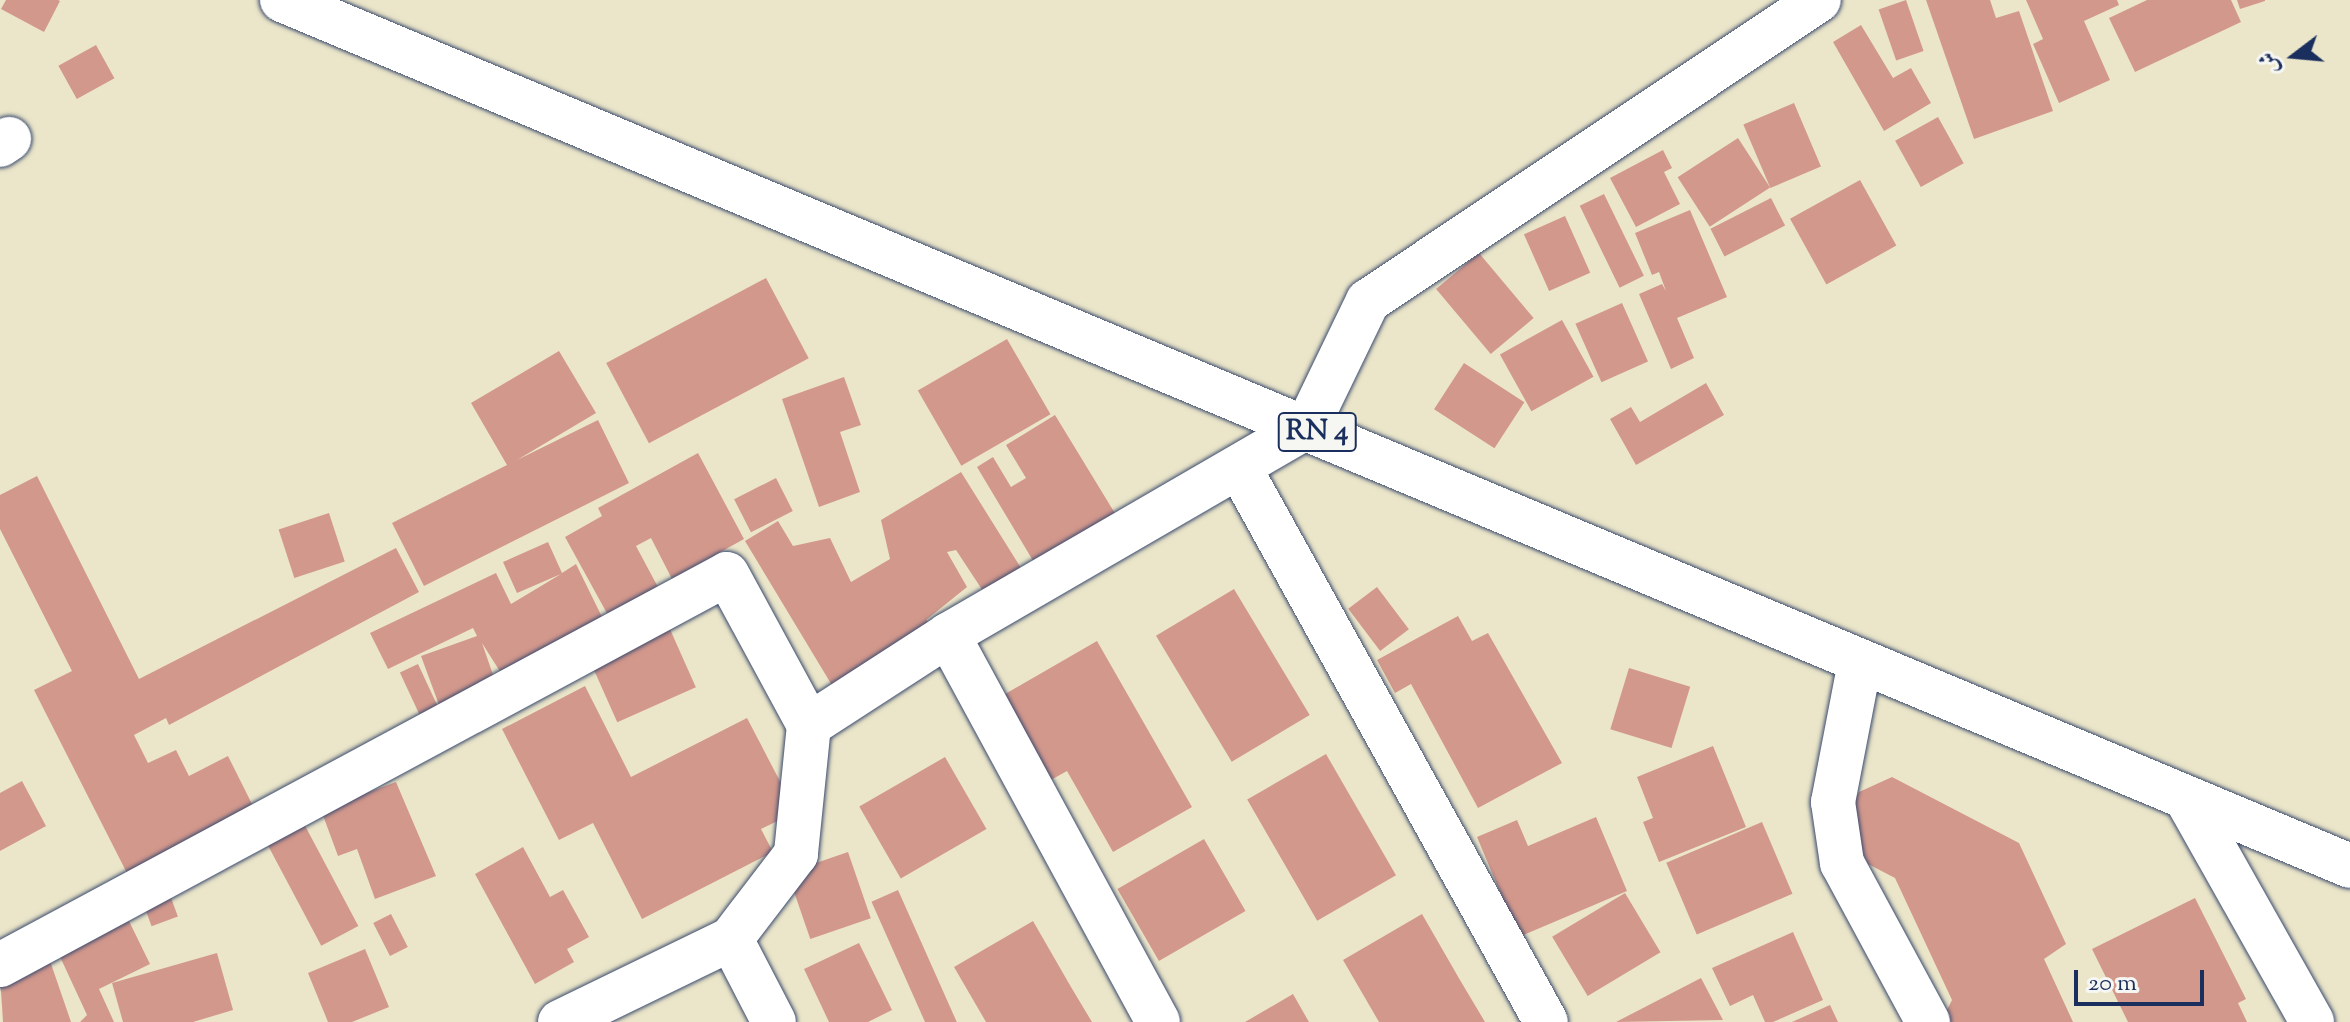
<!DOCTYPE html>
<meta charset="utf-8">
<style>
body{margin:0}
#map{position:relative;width:2350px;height:1022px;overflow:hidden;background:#ebe6c9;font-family:"Sorts Mill Goudy",Amiri,serif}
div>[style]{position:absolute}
.building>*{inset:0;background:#d3988c;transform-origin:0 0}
.roads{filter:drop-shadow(0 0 2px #3a4a6e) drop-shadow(0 0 2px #3a4a6e)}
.minor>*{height:44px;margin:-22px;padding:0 22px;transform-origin:22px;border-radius:22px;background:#fff}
.primary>*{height:44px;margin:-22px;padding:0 22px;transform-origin:22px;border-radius:22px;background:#fff}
span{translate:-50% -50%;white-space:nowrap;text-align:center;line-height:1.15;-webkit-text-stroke:7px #f6f6f2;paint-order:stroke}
.shield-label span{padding:2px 6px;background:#f6f6f2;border:2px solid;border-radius:6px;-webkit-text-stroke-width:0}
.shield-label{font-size:28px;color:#1b2f5e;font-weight:700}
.north{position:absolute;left:2254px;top:16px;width:80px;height:80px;-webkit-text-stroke:6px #f6f6f2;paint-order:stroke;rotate:254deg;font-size:22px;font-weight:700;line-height:32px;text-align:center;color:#1b2f5e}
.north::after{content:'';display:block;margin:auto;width:28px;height:36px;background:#1b2f5e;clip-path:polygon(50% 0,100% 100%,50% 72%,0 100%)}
.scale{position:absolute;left:2074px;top:970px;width:130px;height:36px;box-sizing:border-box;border:4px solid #1b2f5e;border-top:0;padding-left:10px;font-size:24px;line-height:28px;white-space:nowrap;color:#1b2f5e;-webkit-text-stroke:6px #f6f6f2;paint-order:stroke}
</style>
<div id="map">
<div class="building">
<i style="clip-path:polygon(6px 0,58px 0,60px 1px,44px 32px,1px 9px)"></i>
<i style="left:1906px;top:0;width:54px;height:29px;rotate:71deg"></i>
<i style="clip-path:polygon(1926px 0,1990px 0,1996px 18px,2019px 11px,2053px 111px,1974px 139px)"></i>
<i style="clip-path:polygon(2026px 0,2117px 0,2119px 5px,2084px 21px,2110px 80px,2059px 103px,2033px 44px,2043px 39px)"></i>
<i style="clip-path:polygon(2147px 0,2231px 0,2241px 22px,2135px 72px,2109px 18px)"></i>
<i style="clip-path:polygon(2237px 0,2265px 0,2265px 1px,2240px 9px)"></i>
<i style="clip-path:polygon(1861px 25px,1893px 78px,1911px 68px,1931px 103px,1884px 131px,1833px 42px)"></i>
<i style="left:96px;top:45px;width:38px;height:43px;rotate:61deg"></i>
<i style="left:1794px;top:103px;width:69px;height:55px;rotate:67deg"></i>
<i style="left:1938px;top:117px;width:53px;height:49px;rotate:61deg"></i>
<i style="left:1738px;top:138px;width:59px;height:72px;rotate:57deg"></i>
<i style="clip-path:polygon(1663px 150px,1672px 168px,1664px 172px,1680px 204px,1636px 227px,1610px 178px)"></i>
<i style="left:1860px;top:180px;width:75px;height:80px;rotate:61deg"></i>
<i style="left:1604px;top:194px;width:91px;height:27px;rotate:64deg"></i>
<i style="left:1771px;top:198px;width:31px;height:68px;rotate:63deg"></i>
<i style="clip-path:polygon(1690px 210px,1727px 297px,1677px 318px,1694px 358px,1671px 369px,1639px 294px,1662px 284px,1666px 291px,1659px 272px,1652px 275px,1635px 233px)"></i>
<i style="left:1565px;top:216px;width:62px;height:45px;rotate:66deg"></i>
<i style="left:1479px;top:253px;width:85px;height:56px;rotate:50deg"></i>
<i style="left:766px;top:278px;width:91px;height:181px;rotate:62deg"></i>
<i style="left:1622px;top:303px;width:64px;height:51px;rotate:66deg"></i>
<i style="left:1562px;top:320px;width:65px;height:71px;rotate:61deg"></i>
<i style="left:1007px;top:339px;width:87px;height:103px;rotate:60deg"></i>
<i style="clip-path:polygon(559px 351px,596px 413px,517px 460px,598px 420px,629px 483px,424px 586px,392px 523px,507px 465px,471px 403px)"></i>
<i style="left:1464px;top:363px;width:72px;height:55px;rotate:33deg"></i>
<i style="clip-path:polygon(844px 377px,861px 425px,840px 432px,860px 492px,819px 507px,782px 399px)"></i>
<i style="clip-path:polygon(1706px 383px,1724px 415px,1636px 465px,1610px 419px,1631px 407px,1640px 422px)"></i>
<i style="clip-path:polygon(1055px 415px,1116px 515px,1035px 564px,977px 467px,993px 457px,1011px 487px,1026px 478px,1006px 445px)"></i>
<i style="clip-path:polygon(698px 453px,744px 539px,672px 579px,651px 538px,636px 546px,659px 589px,609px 617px,565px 537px,602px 516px,598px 508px)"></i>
<i style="clip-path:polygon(961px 472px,1021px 568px,983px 591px,956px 550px,947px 552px,967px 587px,926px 620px,933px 626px,833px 687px,745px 541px,778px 521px,793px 546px,830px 538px,851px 582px,890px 559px,881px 520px)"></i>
<i style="clip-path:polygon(37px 476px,139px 679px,396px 548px,419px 592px,169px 725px,166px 718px,134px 735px,148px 763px,176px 750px,189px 776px,228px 756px,258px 816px,132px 883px,34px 690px,72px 671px,0 529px,0 495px)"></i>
<i style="left:776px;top:478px;width:37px;height:47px;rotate:63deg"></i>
<i style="left:329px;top:513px;width:51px;height:53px;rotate:72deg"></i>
<i style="clip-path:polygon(548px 542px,562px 573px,576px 564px,604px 621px,506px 681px,482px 643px,499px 692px,442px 713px,421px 656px,477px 636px,473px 628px,388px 669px,370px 633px,496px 573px,511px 604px,561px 574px,517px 593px,503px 562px)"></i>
<i style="left:1377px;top:587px;width:53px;height:36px;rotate:53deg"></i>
<i style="left:1234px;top:589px;width:147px;height:91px;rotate:59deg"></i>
<i style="clip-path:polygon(1458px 616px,1472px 641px,1488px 633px,1562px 763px,1478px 808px,1411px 684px,1395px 693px,1377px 660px)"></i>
<i style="left:669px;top:627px;width:66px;height:86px;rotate:66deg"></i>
<i style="clip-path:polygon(1097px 641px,1192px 807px,1113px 852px,1067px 771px,1049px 781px,1000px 697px)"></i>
<i style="left:418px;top:664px;width:51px;height:20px;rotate:65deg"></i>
<i style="left:1629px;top:668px;width:64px;height:64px;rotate:17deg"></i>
<i style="clip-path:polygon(585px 686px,631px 777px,747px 718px,796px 812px,761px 829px,773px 852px,642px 919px,593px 823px,559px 840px,502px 729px)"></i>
<i style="clip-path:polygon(1713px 746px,1746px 827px,1659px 862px,1643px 822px,1653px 818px,1637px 777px)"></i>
<i style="left:1326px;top:754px;width:140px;height:91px;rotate:60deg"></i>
<i style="left:945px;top:757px;width:83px;height:99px;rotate:60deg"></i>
<i style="clip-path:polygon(1892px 777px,2019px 843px,2066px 944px,2044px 959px,2073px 1022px,1947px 1022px,1944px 1016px,1952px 1000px,1895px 878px,1868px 864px,1846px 816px,1859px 792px)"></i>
<i style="clip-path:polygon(22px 781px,46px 826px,0 851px,0 793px)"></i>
<i style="clip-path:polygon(396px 782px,436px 876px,375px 899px,357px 849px,338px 856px,321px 810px)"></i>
<i style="clip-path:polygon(1596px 817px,1627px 891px,1519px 937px,1477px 837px,1517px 820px,1528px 846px)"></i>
<i style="left:302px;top:820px;width:120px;height:42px;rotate:62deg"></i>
<i style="left:1762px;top:822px;width:78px;height:104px;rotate:67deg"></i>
<i style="left:1204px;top:839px;width:83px;height:100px;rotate:60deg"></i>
<i style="clip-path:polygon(523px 847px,550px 897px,563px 890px,589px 937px,567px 949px,574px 962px,535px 984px,475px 874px)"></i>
<i style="left:848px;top:852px;width:70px;height:64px;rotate:71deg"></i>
<i style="left:898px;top:890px;width:145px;height:29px;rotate:66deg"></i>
<i style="left:1625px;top:893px;width:69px;height:85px;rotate:59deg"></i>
<i style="left:170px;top:895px;width:23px;height:28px;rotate:70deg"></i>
<i style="clip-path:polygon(2195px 898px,2246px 999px,2238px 1003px,2247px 1022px,2128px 1022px,2092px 949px)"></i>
<i style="left:391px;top:914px;width:37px;height:20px;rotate:63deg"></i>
<i style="clip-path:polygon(1422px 914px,1460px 980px,1485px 1022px,1379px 1022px,1343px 960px)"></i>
<i style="clip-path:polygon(126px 915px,150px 964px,99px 989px,114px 1022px,80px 1022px,87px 1015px,56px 948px)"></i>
<i style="clip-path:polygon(1033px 921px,1071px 987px,1092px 1022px,986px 1022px,954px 967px)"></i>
<i style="clip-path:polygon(1793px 932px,1823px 1000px,1773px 1022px,1765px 1022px,1753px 995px,1730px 1006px,1712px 968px)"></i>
<i style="clip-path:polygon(859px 943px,892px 1010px,868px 1022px,829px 1022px,804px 969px)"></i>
<i style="clip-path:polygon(365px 949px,389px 1007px,352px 1022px,328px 1022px,308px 973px)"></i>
<i style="clip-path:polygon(217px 953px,233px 1010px,193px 1022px,123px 1022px,112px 983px)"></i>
<i style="clip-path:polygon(49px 958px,71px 1022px,3px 1022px,0 975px)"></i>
<i style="clip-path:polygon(1701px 978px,1723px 1020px,1616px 1022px)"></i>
<i style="clip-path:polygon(1293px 994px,1309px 1022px,1245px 1022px)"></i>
<i style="clip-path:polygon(1830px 1005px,1838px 1022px,1792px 1022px)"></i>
</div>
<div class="roads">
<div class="minor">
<i style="left:0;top:145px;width:11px;rotate:-34deg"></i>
<i style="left:1239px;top:467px;width:634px;rotate:61.05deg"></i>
<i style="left:948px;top:635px;width:440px;rotate:61.5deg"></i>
<i style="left:1860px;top:662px;width:143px;rotate:100.9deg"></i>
<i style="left:1833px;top:802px;width:62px;rotate:81.6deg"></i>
<i style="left:1842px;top:863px;width:181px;rotate:61.6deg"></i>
<i style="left:809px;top:725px;width:166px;rotate:-32.9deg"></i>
<i style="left:948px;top:635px;width:415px;rotate:-30.1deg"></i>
<i style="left:1307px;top:427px;width:140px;rotate:-64.2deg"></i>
<i style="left:1368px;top:301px;width:542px;rotate:-33.72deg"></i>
<i style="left:2186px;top:798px;width:257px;rotate:60.6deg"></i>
<i style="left:0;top:965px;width:825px;rotate:-28.27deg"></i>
<i style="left:727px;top:574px;width:172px;rotate:61.5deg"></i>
<i style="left:809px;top:725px;width:130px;rotate:95.8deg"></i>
<i style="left:796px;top:854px;width:107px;rotate:127.4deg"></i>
<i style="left:560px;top:1022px;width:190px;rotate:-25.9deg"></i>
<i style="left:731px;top:939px;width:93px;rotate:62.6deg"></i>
</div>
<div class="primary">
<i style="left:282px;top:0;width:2242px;rotate:22.72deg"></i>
</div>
</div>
<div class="shield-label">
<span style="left:1317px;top:432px">RN 4</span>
</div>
<div class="north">ش</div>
<div class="scale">20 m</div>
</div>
